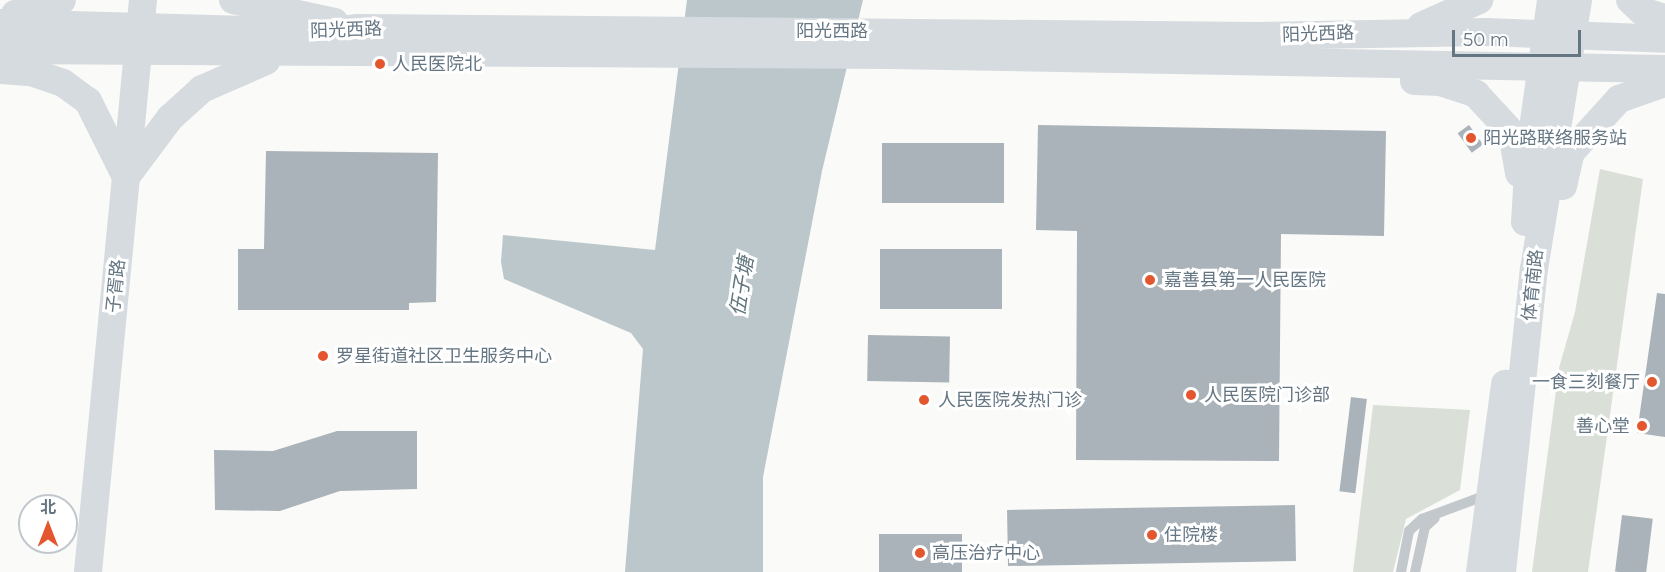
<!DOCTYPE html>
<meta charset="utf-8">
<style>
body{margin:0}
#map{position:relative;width:1665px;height:572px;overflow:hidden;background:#fafaf8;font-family:Montserrat,"Noto Sans SC",sans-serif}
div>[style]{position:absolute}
.green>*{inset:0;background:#dadfd7}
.water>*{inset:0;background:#bbc7cb}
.building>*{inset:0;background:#aab3b9;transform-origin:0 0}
.lane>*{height:10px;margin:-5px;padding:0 5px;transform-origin:5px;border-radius:5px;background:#c3c8cc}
.secondary>*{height:28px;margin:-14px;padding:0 14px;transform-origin:14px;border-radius:14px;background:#d6dbdf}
.dots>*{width:16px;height:16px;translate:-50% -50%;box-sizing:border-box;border:3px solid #fff;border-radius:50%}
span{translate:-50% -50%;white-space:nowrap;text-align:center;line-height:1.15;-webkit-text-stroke:6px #fff;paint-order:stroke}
.street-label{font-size:18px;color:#657683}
.poi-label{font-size:18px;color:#657683}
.left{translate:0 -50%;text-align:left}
.right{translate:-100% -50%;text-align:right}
.water-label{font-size:20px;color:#60757c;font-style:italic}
.north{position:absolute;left:18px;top:494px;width:60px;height:60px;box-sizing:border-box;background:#fff;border:2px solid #c1c8cd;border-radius:50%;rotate:0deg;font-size:16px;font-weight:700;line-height:24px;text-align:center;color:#657683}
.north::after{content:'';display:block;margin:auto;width:21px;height:27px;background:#e4572e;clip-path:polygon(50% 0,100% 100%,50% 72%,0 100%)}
.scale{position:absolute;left:1452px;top:30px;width:129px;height:27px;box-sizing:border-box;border:3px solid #657683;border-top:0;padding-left:8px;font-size:18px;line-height:21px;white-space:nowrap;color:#657683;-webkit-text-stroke:4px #fff;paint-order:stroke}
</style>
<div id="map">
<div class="green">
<i style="clip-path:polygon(1600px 169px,1643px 179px,1588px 572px,1532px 572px,1559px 368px,1575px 312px)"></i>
<i style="clip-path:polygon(1373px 405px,1470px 410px,1460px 490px,1406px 519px,1393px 572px,1353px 572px)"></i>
</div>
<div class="water">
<i style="clip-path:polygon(687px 0,863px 0,822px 171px,763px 477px,763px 572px,625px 572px,643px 349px,631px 333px,504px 279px,501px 262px,503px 235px,655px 250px)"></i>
</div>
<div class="building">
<i style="clip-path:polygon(1038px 125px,1386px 131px,1384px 236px,1281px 234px,1279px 461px,1076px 460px,1077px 231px,1036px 230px)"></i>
<i style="left:1469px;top:125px;width:24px;height:14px;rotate:54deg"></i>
<i style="left:882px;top:143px;width:122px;height:60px"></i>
<i style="clip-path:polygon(266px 151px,438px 153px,436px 302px,409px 303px,409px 310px,238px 310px,238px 249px,264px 249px)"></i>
<i style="left:880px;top:249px;width:122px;height:60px"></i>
<i style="clip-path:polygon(1657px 293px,1665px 294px,1665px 437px,1637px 433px)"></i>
<i style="left:868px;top:335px;width:82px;height:46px;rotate:1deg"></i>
<i style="left:1351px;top:397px;width:16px;height:95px;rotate:7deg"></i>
<i style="clip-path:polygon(337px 431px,417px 431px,417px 489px,340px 491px,280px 511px,215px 510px,214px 450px,273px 451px)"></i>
<i style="left:1295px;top:505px;width:56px;height:288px;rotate:89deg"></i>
<i style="left:1622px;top:515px;width:31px;height:57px;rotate:7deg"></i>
<i style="left:879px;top:534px;width:83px;height:38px"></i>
</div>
<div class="lane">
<i style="left:1401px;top:572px;width:42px;rotate:-79deg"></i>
<i style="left:1409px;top:531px;width:18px;rotate:-43deg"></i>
<i style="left:1422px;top:519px;width:69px;rotate:-20.3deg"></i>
<i style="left:1415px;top:572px;width:46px;rotate:-77.5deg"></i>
<i style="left:1425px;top:527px;width:13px;rotate:-42deg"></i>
</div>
<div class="secondary">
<i style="left:233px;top:0;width:104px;rotate:12.2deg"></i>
<i style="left:1630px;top:0;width:16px;rotate:43deg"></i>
<i style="left:1642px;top:11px;width:24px;rotate:17deg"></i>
<i style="left:15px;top:14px;width:49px;rotate:-16.6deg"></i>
<i style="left:0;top:23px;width:321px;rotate:1.6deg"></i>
<i style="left:321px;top:32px;width:36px;rotate:-6deg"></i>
<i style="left:357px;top:28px;width:902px;rotate:0.51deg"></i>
<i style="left:1259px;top:36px;width:227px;rotate:-1deg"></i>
<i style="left:1486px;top:32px;width:179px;rotate:2.2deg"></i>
<i style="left:1421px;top:26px;width:64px;rotate:-24.1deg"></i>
<i style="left:0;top:50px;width:890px;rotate:0.32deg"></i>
<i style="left:890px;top:55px;width:775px;rotate:1.03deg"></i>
<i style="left:0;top:70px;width:31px;rotate:4deg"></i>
<i style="left:31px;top:72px;width:34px;rotate:19deg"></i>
<i style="left:63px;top:83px;width:31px;rotate:36deg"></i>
<i style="left:88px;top:101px;width:83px;rotate:63.4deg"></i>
<i style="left:1414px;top:81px;width:26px;rotate:2deg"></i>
<i style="left:1440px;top:82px;width:38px;rotate:18deg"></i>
<i style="left:1476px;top:94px;width:53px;rotate:47.3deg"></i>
<i style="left:1512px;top:133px;width:41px;rotate:80.1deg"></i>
<i style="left:126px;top:177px;width:74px;rotate:-53.3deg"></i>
<i style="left:170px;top:118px;width:43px;rotate:-42.2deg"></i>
<i style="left:202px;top:89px;width:70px;rotate:-23.6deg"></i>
<i style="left:1563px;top:186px;width:35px;rotate:-77deg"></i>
<i style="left:1571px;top:152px;width:72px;rotate:-47.8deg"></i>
<i style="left:1619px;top:99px;width:49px;rotate:-19.2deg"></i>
<i style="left:1525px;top:222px;width:65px;rotate:-86.5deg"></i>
<i style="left:1529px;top:157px;width:159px;rotate:-82deg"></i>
<i style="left:88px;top:572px;width:575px;rotate:-84.51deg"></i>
<i style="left:1480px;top:572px;width:190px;rotate:-82.4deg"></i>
<i style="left:1502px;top:572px;width:305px;rotate:-84deg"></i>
<i style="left:1534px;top:269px;width:273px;rotate:-80.7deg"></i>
</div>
<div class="dots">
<i style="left:380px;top:64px;background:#e4572e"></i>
<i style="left:1471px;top:138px;background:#e4572e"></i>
<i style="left:1150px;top:280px;background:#e4572e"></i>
<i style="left:323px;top:356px;background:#e4572e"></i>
<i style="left:1652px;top:382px;background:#e4572e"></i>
<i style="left:1191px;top:395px;background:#e4572e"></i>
<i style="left:924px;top:400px;background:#e4572e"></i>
<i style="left:1642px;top:426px;background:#e4572e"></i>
<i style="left:1152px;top:535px;background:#e4572e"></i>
<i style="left:920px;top:553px;background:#e4572e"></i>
</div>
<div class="street-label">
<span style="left:346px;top:30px;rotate:-2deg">阳光西路</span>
<span style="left:832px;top:31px">阳光西路</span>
<span style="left:1318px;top:34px;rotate:-2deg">阳光西路</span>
<span style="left:1533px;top:285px;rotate:-84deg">体育南路</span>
<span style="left:116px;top:286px;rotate:-84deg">子胥路</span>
</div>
<div class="poi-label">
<span class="left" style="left:392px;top:64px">人民医院北</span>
<span class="left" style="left:1483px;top:138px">阳光路联络服务站</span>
<span class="left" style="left:1164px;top:280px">嘉善县第一人民医院</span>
<span class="left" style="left:336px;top:356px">罗星街道社区卫生服务中心</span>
<span class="right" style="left:1640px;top:382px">一食三刻餐厅</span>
<span class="left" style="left:1204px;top:395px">人民医院门诊部</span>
<span class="left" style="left:938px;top:400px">人民医院发热门诊</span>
<span class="right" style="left:1630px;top:426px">善心堂</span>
<span class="left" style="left:1164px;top:535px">住院楼</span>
<span class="left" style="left:932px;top:553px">高压治疗中心</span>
</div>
<div class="water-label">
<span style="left:742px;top:286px;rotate:-81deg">伍子塘</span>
</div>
<div class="north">北</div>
<div class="scale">50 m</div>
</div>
